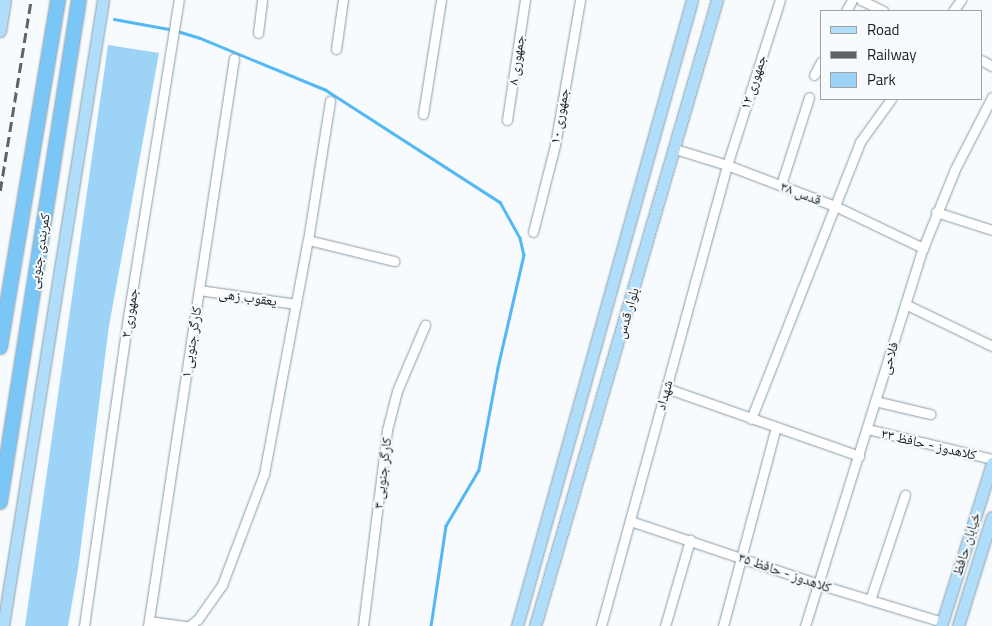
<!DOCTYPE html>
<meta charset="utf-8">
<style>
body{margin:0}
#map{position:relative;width:992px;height:626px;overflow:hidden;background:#f7fbfd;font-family:"Titillium Web","Noto Naskh Arabic",sans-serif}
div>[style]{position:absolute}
.green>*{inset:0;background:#9dd3f7}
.stream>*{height:2.5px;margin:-1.25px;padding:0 1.25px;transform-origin:1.25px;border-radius:1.25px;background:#53b8f4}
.roads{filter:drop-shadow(0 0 1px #899ca8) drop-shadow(0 0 1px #899ca8)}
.minor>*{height:9px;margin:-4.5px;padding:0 4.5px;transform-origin:4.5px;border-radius:4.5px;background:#fff}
.major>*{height:11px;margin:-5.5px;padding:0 5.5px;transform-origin:5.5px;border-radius:5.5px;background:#afddfa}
.highway>*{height:14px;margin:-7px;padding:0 7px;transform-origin:7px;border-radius:7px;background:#7ac7f7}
.rail>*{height:2.5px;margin-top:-1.25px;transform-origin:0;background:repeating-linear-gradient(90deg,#5d6468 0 10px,transparent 0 15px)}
span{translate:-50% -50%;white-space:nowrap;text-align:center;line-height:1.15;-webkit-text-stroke:4px #f7fbfd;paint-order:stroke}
.street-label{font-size:14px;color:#182024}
.legend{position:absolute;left:820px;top:10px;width:162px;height:90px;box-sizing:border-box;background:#f7fbfd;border:1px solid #9ea3a6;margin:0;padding:6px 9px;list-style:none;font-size:15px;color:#182024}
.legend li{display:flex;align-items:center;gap:10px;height:25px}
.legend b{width:25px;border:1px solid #9ea3a6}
</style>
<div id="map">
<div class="green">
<i style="clip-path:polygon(108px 45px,159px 53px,109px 326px,78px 569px,68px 626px,25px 626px)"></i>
</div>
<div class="stream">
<i style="left:114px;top:19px;width:61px;rotate:10.4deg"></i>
<i style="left:174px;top:30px;width:27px;rotate:17deg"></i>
<i style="left:200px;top:38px;width:136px;rotate:22.4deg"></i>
<i style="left:326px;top:90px;width:207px;rotate:32.8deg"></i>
<i style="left:500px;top:202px;width:41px;rotate:60.9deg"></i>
<i style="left:520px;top:238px;width:17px;rotate:77deg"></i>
<i style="left:524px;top:255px;width:116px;rotate:103deg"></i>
<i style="left:498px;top:368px;width:104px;rotate:100.6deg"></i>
<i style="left:479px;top:470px;width:65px;rotate:120.5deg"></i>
<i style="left:446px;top:526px;width:101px;rotate:98.5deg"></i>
</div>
<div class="roads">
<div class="minor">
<i style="left:861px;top:0;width:25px;rotate:26deg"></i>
<i style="left:846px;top:11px;width:13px;rotate:-61deg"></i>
<i style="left:953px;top:11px;width:14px;rotate:-54deg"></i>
<i style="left:258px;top:33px;width:33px;rotate:-83deg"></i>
<i style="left:336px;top:49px;width:49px;rotate:-81.9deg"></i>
<i style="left:981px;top:60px;width:13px;rotate:29deg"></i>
<i style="left:814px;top:75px;width:15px;rotate:-62deg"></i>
<i style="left:423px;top:114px;width:115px;rotate:-81deg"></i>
<i style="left:507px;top:120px;width:121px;rotate:-81.5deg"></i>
<i style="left:675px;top:149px;width:54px;rotate:17.1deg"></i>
<i style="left:727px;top:165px;width:116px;rotate:20.8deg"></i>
<i style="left:835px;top:206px;width:98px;rotate:25.5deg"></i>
<i style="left:781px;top:185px;width:92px;rotate:-72.3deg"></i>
<i style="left:936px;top:212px;width:59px;rotate:17.8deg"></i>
<i style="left:533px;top:232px;width:90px;rotate:-75.8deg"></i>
<i style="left:555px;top:145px;width:147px;rotate:-80.2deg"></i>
<i style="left:308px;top:240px;width:89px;rotate:13.7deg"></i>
<i style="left:199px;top:290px;width:98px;rotate:8.2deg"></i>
<i style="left:905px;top:304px;width:97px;rotate:25.8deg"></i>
<i style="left:666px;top:388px;width:205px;rotate:19.4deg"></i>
<i style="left:875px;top:401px;width:57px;rotate:13.3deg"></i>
<i style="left:751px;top:419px;width:298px;rotate:-68.5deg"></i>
<i style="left:860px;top:142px;width:53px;rotate:-54.2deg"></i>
<i style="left:867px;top:429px;width:129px;rotate:13.5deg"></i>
<i style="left:630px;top:521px;width:198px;rotate:18.5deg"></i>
<i style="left:818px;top:584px;width:130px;rotate:17deg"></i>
<i style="left:870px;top:600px;width:111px;rotate:-71.6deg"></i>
<i style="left:149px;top:621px;width:37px;rotate:8deg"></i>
<i style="left:84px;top:626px;width:312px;rotate:-81.9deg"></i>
<i style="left:128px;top:317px;width:321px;rotate:-80.9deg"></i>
<i style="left:148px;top:626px;width:574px;rotate:-81.39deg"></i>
<i style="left:189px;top:626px;width:11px;rotate:-38deg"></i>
<i style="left:198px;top:619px;width:42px;rotate:-54.8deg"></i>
<i style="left:222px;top:585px;width:119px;rotate:-69.3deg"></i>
<i style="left:264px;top:474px;width:238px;rotate:-79.4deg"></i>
<i style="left:308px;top:240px;width:141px;rotate:-81deg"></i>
<i style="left:363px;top:626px;width:197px;rotate:-83deg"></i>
<i style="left:387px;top:430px;width:40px;rotate:-75.6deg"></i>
<i style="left:397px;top:391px;width:72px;rotate:-67deg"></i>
<i style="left:601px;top:626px;width:478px;rotate:-74.7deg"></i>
<i style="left:727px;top:165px;width:173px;rotate:-72.2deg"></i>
<i style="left:665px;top:626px;width:90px;rotate:-73.8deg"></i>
<i style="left:723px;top:626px;width:206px;rotate:-75.1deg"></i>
<i style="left:805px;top:626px;width:396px;rotate:-72.7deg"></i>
<i style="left:923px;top:248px;width:85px;rotate:-67.9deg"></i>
<i style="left:955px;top:169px;width:81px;rotate:-62.8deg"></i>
</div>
<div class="major">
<i style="left:0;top:31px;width:31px;rotate:-81deg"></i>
<i style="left:3px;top:626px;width:634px;rotate:-80.92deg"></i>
<i style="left:517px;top:626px;width:650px;rotate:-74.38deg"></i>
<i style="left:535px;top:626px;width:652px;rotate:-73.79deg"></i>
<i style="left:941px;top:626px;width:171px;rotate:-72.6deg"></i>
<i style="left:958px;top:626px;width:114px;rotate:-72.7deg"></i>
</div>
<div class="highway">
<i style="left:0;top:347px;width:352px;rotate:-80.5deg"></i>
<i style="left:0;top:502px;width:508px;rotate:-81.06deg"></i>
</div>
</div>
<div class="rail">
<i style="left:0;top:191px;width:193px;rotate:-80.8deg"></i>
</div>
<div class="street-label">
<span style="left:516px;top:60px;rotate:-82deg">جمهوری ۸</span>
<span style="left:753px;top:82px;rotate:-72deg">جمهوری ۱۲</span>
<span style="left:559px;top:116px;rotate:-80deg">جمهوری ۱۰</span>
<span style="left:801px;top:193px;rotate:21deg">قدس ۳۸</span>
<span style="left:39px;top:251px;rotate:-81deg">کمربندی جنوبی</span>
<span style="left:248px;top:297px;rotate:8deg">یعقوب زهی</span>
<span style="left:129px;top:313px;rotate:-81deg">جمهوری ۲</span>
<span style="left:627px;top:313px;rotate:-74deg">بلوار قدس</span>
<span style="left:191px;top:342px;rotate:-81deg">کارگر جنوبی ۱</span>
<span style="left:889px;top:358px;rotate:-73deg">فلاحی</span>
<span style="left:664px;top:395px;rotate:-75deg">شهداد</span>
<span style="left:929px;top:444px;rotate:13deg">کلاهدوز - حافظ ۳۳</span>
<span style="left:382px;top:473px;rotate:-83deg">کارگر جنوبی ۳</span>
<span style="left:966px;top:544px;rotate:-73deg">خیابان حافظ</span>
<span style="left:785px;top:572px;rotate:19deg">کلاهدوز - حافظ ۳۵</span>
</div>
<ul class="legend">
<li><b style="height:6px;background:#afddfa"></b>Road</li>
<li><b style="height:6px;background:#5d6468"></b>Railway</li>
<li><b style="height:14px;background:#9dd3f7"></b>Park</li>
</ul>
</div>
